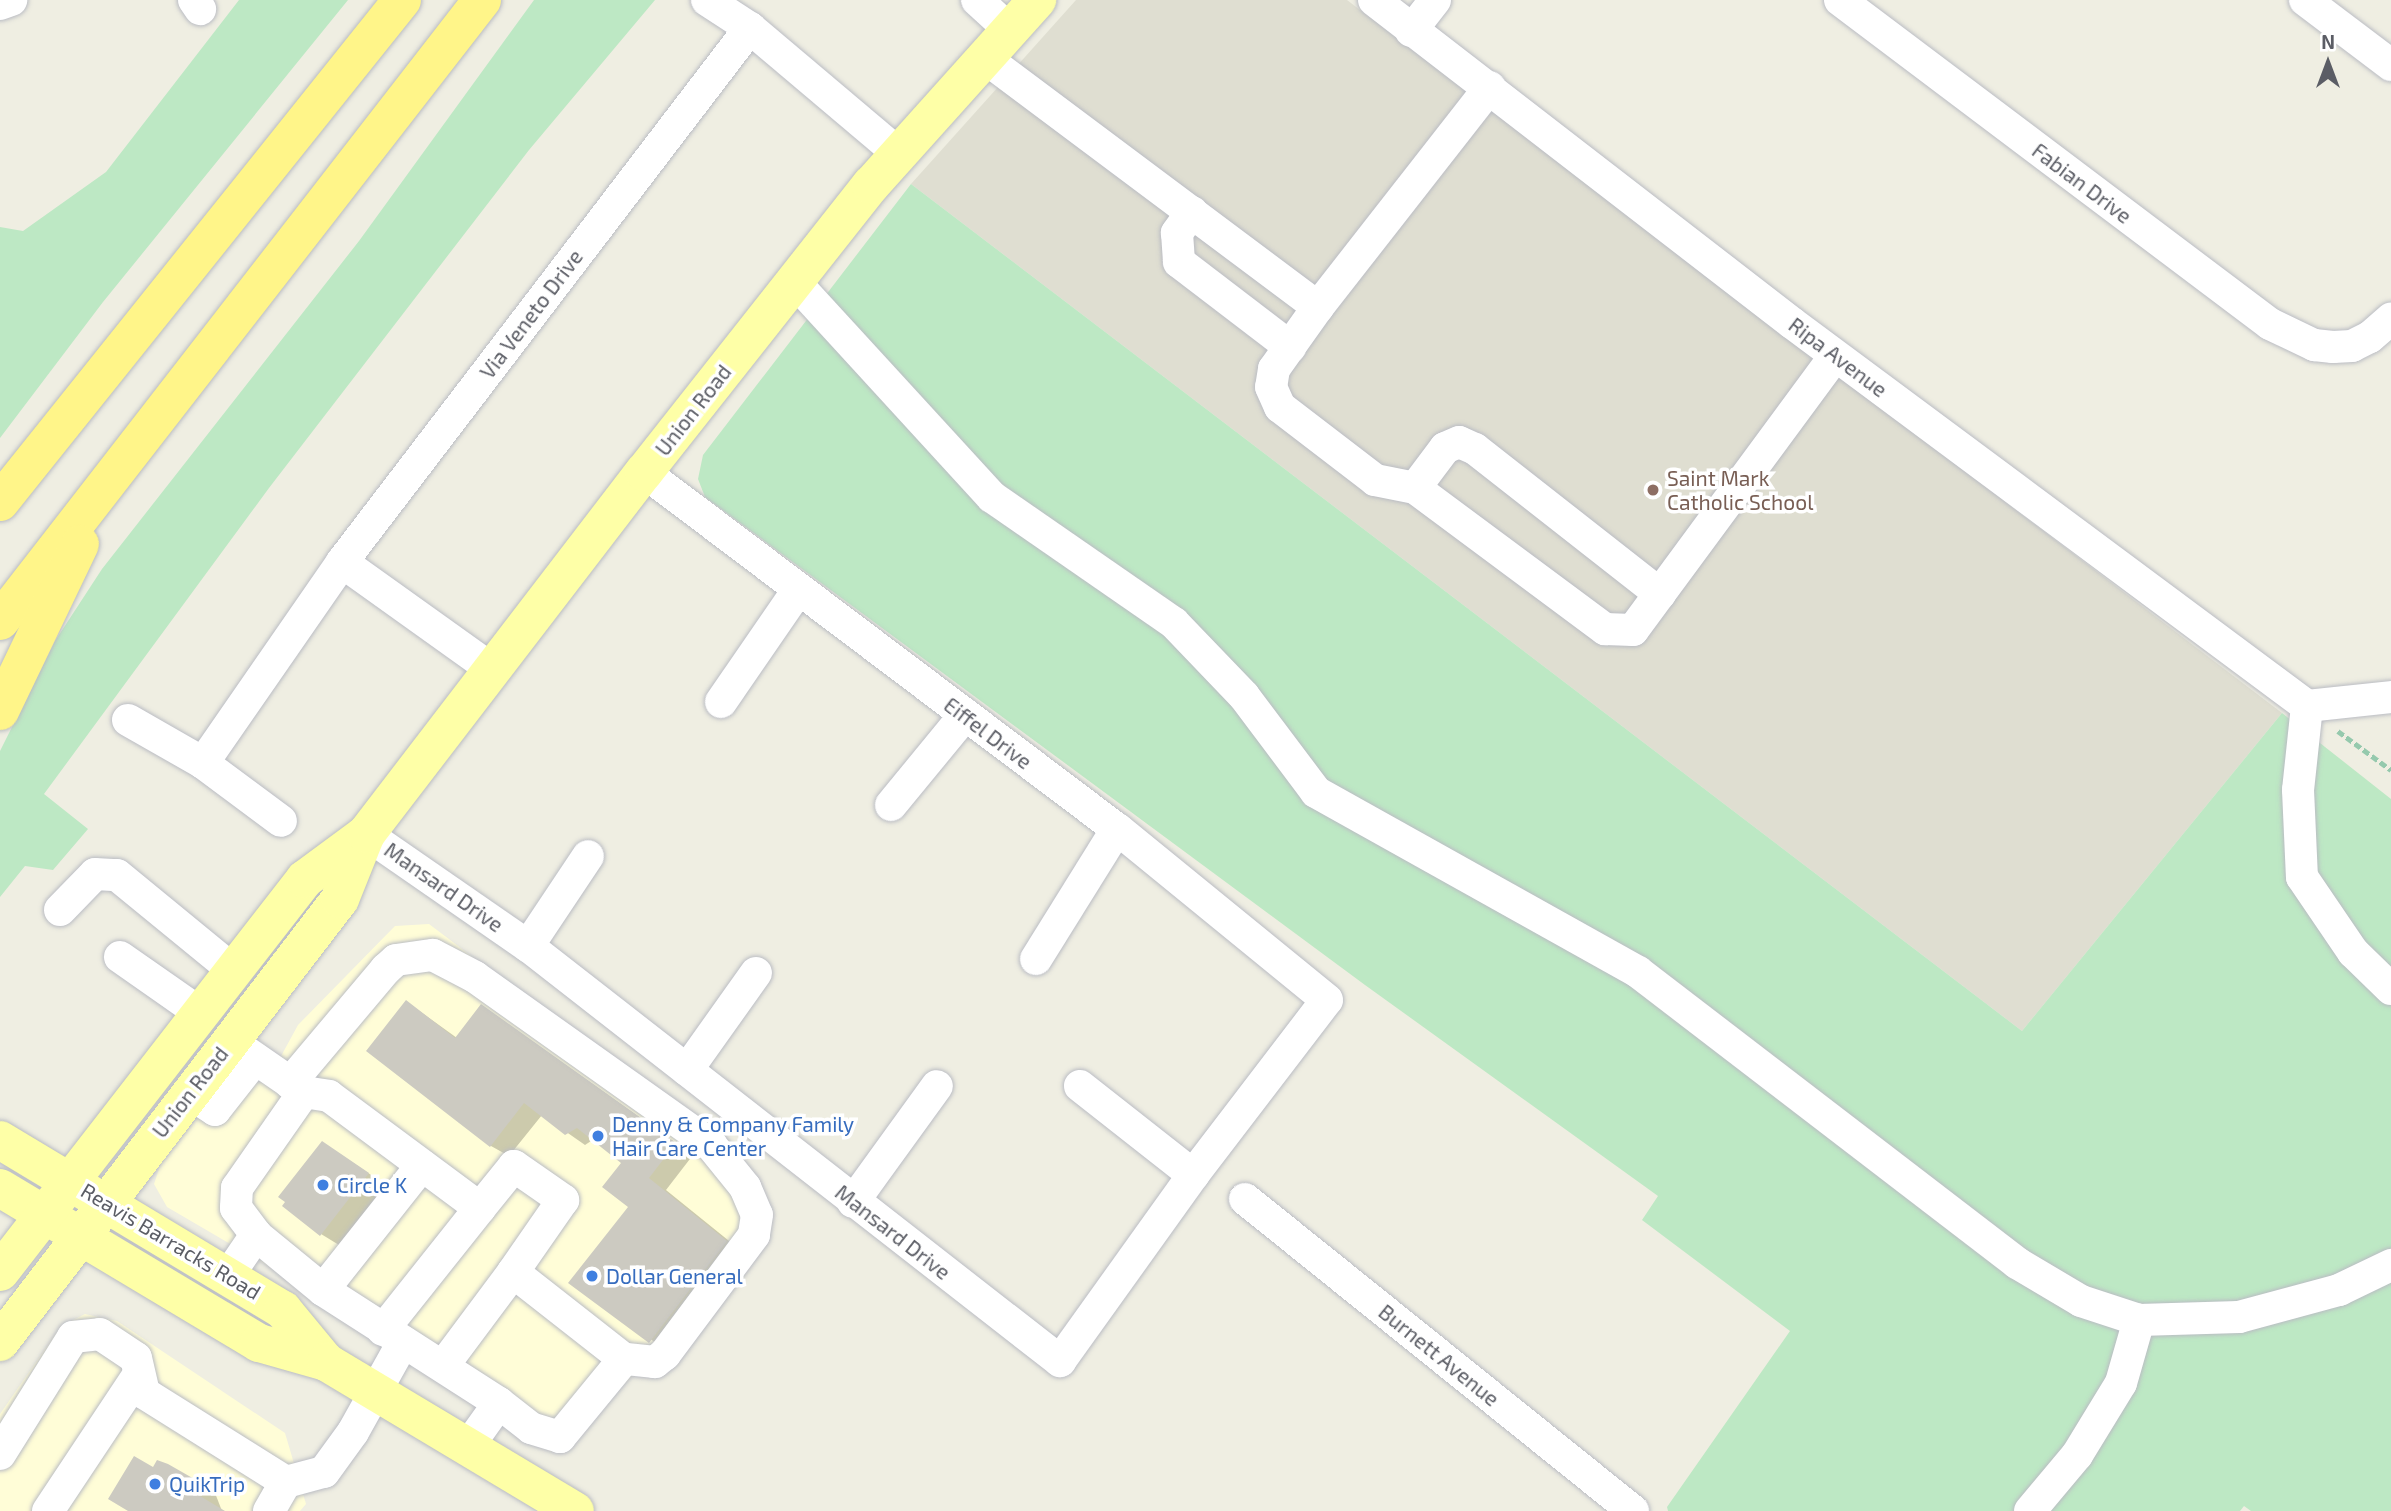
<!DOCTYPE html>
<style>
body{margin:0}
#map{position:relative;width:2391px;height:1511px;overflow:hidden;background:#efeee2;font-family:"Exo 2",sans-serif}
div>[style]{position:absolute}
.commercial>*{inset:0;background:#fffdd7}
.education>*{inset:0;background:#dfded1}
.green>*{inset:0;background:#bde8c4}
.shadow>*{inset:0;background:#0003}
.building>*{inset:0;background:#cccac1}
.path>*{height:4.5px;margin-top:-2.25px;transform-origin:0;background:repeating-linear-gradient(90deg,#95c9ad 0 7px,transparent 0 10.5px)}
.roads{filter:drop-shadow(0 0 2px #babcc3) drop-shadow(0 0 2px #babcc3)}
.minor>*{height:32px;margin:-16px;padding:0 16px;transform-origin:16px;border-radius:16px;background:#fff}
.major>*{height:38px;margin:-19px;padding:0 19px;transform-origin:19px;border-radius:19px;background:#feffa7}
.highway>*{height:38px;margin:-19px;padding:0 19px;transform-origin:19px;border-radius:19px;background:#fff589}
.dots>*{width:19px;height:19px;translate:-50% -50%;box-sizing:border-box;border:4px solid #fff;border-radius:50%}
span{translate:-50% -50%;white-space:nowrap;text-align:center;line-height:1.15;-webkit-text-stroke:7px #fff;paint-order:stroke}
.street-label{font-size:21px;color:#5b5d65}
.education-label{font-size:21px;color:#785e54}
.left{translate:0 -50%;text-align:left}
.shop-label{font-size:21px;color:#366cbe}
.north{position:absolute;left:2293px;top:28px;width:70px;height:70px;-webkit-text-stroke:5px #fff;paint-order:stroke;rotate:0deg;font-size:19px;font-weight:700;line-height:28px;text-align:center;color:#5b5d65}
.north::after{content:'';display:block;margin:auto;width:24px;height:32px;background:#5b5d65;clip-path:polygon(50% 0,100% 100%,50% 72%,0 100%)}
</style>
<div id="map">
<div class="commercial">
<i style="clip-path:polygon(429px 924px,728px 1150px,751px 1227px,649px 1361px,551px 1452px,292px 1280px,167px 1207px,154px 1184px,162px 1160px,261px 1042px,280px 1058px,298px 1025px,395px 926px)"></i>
<i style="clip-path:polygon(85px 1314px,117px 1321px,285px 1433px,306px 1504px,300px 1511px,0 1511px,0 1414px,61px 1326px)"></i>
</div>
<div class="education">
<i style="clip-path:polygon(1076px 0,1347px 0,2282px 713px,2022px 1031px,911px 184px)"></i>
</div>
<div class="green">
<i style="clip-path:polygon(239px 0,348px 0,103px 302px,0 438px,0 227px,23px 231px,106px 172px)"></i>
<i style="clip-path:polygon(534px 0,655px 0,529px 150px,269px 488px,44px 794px,88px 829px,53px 870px,25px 866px,0 897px,0 751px,55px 641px,102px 569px,359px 241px)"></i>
<i style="clip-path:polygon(911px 184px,2022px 1031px,2282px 713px,2391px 799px,2391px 1511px,2251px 1511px,2244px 1506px,2240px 1511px,1668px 1511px,1667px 1507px,1790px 1331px,1642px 1220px,1658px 1196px,1365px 985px,705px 497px,698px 479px,703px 455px)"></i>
</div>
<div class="shadow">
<i style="clip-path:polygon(407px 1002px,457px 1038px,482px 1006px,693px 1155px,666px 1190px,744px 1253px,669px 1352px,570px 1283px,630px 1207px,624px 1163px,594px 1139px,585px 1145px,542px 1115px,509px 1156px,491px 1146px,369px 1051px)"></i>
<i style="clip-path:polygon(340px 1154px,386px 1185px,339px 1245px,321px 1234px)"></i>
<i style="clip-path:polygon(167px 1465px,215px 1493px,222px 1511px,131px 1511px,153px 1470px)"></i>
</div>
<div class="building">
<i style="clip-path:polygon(406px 1000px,455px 1038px,481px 1004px,676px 1143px,649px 1178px,727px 1241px,649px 1343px,568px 1283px,628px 1207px,602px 1187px,621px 1163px,577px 1128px,565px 1135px,524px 1103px,490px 1147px,366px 1051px)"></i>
<i style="clip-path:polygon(322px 1141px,369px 1173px,320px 1236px,282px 1206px,285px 1202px,278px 1197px)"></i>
<i style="clip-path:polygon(134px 1456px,153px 1467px,157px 1460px,168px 1464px,196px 1480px,204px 1489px,200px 1496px,225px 1511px,128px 1511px,108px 1499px)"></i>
</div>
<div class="path">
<i style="left:2338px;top:731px;width:66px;rotate:36.3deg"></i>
</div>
<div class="roads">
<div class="minor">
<i style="left:194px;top:0;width:11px;rotate:56deg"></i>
<i style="left:707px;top:0;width:51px;rotate:33.1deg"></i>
<i style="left:977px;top:0;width:45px;rotate:42.3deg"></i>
<i style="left:1374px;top:0;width:528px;rotate:37.69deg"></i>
<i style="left:1792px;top:323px;width:642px;rotate:36.64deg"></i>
<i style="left:1840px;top:0;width:538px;rotate:37deg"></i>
<i style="left:2270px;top:324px;width:49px;rotate:25.5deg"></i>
<i style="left:2314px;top:345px;width:19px;rotate:6deg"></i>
<i style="left:2333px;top:347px;width:19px;rotate:-3deg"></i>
<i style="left:2352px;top:346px;width:20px;rotate:-27deg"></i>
<i style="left:2370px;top:337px;width:28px;rotate:-41deg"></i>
<i style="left:2305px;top:0;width:108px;rotate:37.1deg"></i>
<i style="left:0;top:4px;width:12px;rotate:-20deg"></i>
<i style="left:1411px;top:31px;width:39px;rotate:-52deg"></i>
<i style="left:985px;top:58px;width:416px;rotate:36.8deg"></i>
<i style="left:1318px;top:307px;width:76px;rotate:125.4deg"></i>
<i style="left:1274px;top:369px;width:18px;rotate:99deg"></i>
<i style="left:1271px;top:387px;width:22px;rotate:66deg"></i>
<i style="left:1280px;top:407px;width:120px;rotate:37.5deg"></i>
<i style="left:1375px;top:480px;width:41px;rotate:11.3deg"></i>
<i style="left:1192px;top:212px;width:26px;rotate:126deg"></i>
<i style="left:1177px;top:233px;width:29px;rotate:86deg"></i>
<i style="left:1179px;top:262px;width:140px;rotate:37.4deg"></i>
<i style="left:794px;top:281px;width:293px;rotate:47.5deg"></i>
<i style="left:992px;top:497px;width:221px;rotate:34.7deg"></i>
<i style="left:1174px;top:623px;width:101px;rotate:46.2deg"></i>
<i style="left:1244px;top:696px;width:120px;rotate:53.1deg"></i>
<i style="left:1316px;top:792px;width:369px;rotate:29.2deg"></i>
<i style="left:1638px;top:972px;width:478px;rotate:37.5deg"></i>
<i style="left:2017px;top:1263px;width:74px;rotate:30.7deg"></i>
<i style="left:2081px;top:1301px;width:61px;rotate:18.1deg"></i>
<i style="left:2139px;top:1320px;width:100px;rotate:-1.7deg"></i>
<i style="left:2239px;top:1317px;width:104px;rotate:-15.1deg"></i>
<i style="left:2339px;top:1290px;width:58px;rotate:-25.7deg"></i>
<i style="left:1318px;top:307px;width:279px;rotate:-52deg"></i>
<i style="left:342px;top:562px;width:186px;rotate:35.6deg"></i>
<i style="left:1660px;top:594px;width:235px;rotate:-141.9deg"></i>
<i style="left:1475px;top:449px;width:17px;rotate:-156deg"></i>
<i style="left:1459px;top:442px;width:15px;rotate:157deg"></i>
<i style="left:1445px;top:448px;width:50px;rotate:126.9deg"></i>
<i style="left:1415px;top:488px;width:237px;rotate:36.6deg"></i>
<i style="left:1605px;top:629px;width:28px;rotate:2deg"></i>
<i style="left:1633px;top:630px;width:340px;rotate:-53.6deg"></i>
<i style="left:721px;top:702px;width:136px;rotate:-55.5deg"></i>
<i style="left:2307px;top:706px;width:84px;rotate:96.1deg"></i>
<i style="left:2298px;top:790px;width:87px;rotate:87.4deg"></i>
<i style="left:2302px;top:877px;width:91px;rotate:55.8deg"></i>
<i style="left:2353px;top:952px;width:53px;rotate:44.2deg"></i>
<i style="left:2307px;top:706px;width:84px;rotate:-6.1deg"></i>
<i style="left:128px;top:720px;width:86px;rotate:29.8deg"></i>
<i style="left:203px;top:763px;width:97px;rotate:36.6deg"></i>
<i style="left:203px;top:763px;width:244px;rotate:-55.3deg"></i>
<i style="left:342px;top:562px;width:672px;rotate:-52.62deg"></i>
<i style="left:750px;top:28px;width:195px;rotate:40.2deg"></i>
<i style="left:891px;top:805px;width:117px;rotate:-50.6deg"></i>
<i style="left:366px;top:834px;width:197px;rotate:34.7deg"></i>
<i style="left:528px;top:946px;width:675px;rotate:37.96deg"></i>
<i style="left:1060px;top:1361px;width:229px;rotate:-54.4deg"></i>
<i style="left:1193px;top:1175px;width:220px;rotate:-52.6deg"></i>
<i style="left:1327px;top:1000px;width:271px;rotate:-140.8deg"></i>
<i style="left:1117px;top:829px;width:593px;rotate:-142.96deg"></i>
<i style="left:60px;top:910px;width:50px;rotate:-45.8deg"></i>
<i style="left:95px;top:874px;width:22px;rotate:3deg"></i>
<i style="left:117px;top:875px;width:150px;rotate:39.3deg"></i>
<i style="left:528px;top:946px;width:108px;rotate:-56.3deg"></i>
<i style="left:120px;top:957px;width:98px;rotate:35deg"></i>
<i style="left:1036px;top:959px;width:153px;rotate:-58.1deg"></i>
<i style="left:230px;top:1041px;width:90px;rotate:34.6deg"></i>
<i style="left:304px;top:1092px;width:25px;rotate:9deg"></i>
<i style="left:329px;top:1096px;width:188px;rotate:36.6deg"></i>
<i style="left:480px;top:1208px;width:156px;rotate:128.5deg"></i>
<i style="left:687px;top:1070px;width:119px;rotate:-54.6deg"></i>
<i style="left:290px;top:1083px;width:149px;rotate:-49.9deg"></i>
<i style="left:386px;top:969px;width:13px;rotate:-42deg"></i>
<i style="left:396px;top:960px;width:37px;rotate:-8deg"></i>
<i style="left:433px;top:955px;width:47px;rotate:27.6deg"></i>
<i style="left:475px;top:977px;width:290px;rotate:35.4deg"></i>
<i style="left:711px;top:1145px;width:54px;rotate:51deg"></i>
<i style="left:745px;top:1187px;width:30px;rotate:67deg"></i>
<i style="left:757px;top:1215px;width:20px;rotate:99deg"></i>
<i style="left:754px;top:1235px;width:149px;rotate:126.8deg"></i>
<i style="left:665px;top:1354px;width:13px;rotate:141deg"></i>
<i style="left:655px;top:1362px;width:31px;rotate:-174deg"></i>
<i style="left:1080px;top:1086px;width:144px;rotate:38.2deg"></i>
<i style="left:304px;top:1092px;width:117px;rotate:124.9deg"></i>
<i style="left:237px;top:1188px;width:20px;rotate:93deg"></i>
<i style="left:236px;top:1208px;width:34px;rotate:53deg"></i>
<i style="left:256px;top:1235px;width:87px;rotate:39.4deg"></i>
<i style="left:323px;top:1290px;width:209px;rotate:32.7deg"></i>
<i style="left:499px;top:1403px;width:52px;rotate:125.5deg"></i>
<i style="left:189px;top:1093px;width:31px;rotate:33deg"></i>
<i style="left:215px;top:1110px;width:65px;rotate:-51.9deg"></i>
<i style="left:1245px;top:1199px;width:498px;rotate:38.8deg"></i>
<i style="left:853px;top:1202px;width:143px;rotate:-54.1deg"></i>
<i style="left:480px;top:1208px;width:54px;rotate:-51deg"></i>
<i style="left:514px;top:1166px;width:60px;rotate:34.8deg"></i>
<i style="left:563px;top:1200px;width:88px;rotate:124.8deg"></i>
<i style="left:513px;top:1272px;width:141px;rotate:38.1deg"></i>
<i style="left:624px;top:1359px;width:101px;rotate:129.4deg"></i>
<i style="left:560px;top:1437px;width:30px;rotate:-163deg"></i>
<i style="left:531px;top:1428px;width:41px;rotate:-142deg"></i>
<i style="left:228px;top:1276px;width:50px;rotate:-55.7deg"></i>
<i style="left:323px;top:1290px;width:159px;rotate:-51.6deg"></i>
<i style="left:443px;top:1366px;width:117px;rotate:-53.3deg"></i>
<i style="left:0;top:1454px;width:138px;rotate:-58deg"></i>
<i style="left:73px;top:1337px;width:27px;rotate:-6deg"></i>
<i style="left:100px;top:1334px;width:43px;rotate:33.7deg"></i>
<i style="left:136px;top:1358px;width:36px;rotate:77deg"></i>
<i style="left:144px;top:1393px;width:168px;rotate:32.1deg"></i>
<i style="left:286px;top:1482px;width:39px;rotate:-15deg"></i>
<i style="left:324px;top:1472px;width:49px;rotate:-54.1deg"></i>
<i style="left:353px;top:1432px;width:103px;rotate:-60.9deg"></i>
<i style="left:48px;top:1511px;width:164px;rotate:-56.4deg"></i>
<i style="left:269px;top:1511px;width:34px;rotate:-60deg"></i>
<i style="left:2030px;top:1511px;width:73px;rotate:-50deg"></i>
<i style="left:2077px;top:1455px;width:84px;rotate:-58.6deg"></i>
<i style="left:2121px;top:1383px;width:66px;rotate:-74.1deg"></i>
</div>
<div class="major">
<i style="left:0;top:1140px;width:330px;rotate:31deg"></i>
<i style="left:283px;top:1310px;width:67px;rotate:50.4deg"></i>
<i style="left:0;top:1188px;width:302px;rotate:30.9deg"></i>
<i style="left:259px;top:1343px;width:70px;rotate:15.8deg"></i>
<i style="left:326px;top:1362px;width:290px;rotate:30.9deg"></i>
<i style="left:0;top:1272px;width:497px;rotate:-52.2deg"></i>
<i style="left:305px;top:879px;width:76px;rotate:-36.4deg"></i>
<i style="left:0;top:1342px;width:558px;rotate:-52.49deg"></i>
<i style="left:340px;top:899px;width:70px;rotate:-68.2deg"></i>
<i style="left:366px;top:834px;width:456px;rotate:-52.5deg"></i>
<i style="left:644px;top:472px;width:366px;rotate:-51.7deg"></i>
<i style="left:871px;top:185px;width:249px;rotate:-48.1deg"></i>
</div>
<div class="highway">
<i style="left:0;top:502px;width:643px;rotate:-51.31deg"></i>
<i style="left:0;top:621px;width:786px;rotate:-52.18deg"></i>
<i style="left:0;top:711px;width:185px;rotate:-64.4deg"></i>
</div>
</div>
<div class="dots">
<i style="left:1653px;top:490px;background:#8d6e63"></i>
<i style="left:598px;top:1136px;background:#3f7fe0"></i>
<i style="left:323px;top:1185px;background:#3f7fe0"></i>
<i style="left:592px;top:1276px;background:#3f7fe0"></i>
<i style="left:155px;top:1484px;background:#3f7fe0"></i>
</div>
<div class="street-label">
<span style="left:2082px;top:183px;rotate:37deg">Fabian Drive</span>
<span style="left:531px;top:314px;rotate:-53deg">Via Veneto Drive</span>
<span style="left:1838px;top:357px;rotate:37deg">Ripa Avenue</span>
<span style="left:693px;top:410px;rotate:-52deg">Union Road</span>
<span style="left:988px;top:733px;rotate:37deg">Eiffel Drive</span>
<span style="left:444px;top:887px;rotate:35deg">Mansard Drive</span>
<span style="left:190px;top:1092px;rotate:-52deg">Union Road</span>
<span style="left:893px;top:1232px;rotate:38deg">Mansard Drive</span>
<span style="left:171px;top:1241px;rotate:31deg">Reavis Barracks Road</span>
<span style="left:1439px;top:1355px;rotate:39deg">Burnett Avenue</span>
</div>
<div class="education-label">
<span class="left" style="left:1667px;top:490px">Saint Mark<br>Catholic School</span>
</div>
<div class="shop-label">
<span class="left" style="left:612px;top:1136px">Denny &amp; Company Family<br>Hair Care Center</span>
<span class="left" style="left:337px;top:1185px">Circle K</span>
<span class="left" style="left:606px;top:1276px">Dollar General</span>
<span class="left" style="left:169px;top:1484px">QuikTrip</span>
</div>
<div class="north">N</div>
</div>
